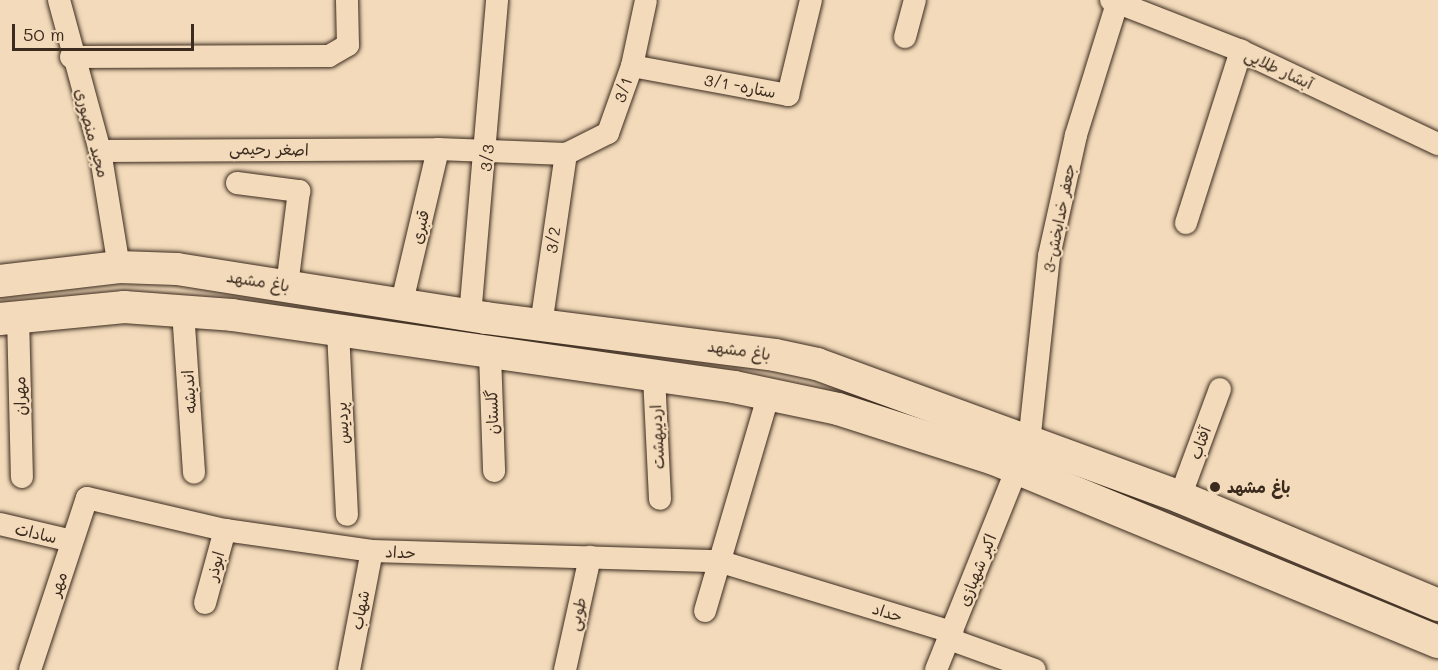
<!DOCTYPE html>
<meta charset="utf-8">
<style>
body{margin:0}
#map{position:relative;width:1438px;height:670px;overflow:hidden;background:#f2daba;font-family:Mali,"Playpen Sans Arabic",sans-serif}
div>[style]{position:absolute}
.roads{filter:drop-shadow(0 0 2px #3b2a1e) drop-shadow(0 0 2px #3b2a1e)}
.street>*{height:22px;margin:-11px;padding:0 11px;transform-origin:11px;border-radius:11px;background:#f2daba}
.secondary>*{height:32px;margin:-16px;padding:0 16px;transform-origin:16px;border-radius:16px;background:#f2daba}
.dots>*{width:16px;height:16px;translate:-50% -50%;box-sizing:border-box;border:3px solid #f2daba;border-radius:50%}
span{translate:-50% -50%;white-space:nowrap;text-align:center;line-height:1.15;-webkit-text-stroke:4.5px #f2daba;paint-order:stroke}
.street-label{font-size:16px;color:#3b2a1e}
.poi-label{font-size:16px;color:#3b2a1e;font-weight:700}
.left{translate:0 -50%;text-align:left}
.scale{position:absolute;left:12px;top:24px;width:182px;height:27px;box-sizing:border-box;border:3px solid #3b2a1e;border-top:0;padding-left:8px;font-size:18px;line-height:21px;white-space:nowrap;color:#3b2a1e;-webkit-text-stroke:4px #f2daba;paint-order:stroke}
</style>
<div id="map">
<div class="roads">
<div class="street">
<i style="left:59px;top:0;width:156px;rotate:74.8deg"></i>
<i style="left:100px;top:151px;width:118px;rotate:80.7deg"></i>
<i style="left:1111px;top:0;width:140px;rotate:21.4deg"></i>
<i style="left:1241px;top:51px;width:218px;rotate:25.3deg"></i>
<i style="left:905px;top:37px;width:38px;rotate:-75deg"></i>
<i style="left:71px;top:57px;width:258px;rotate:-0.2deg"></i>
<i style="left:329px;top:56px;width:22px;rotate:-30deg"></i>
<i style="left:348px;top:45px;width:45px;rotate:-91.3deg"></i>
<i style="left:632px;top:66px;width:159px;rotate:10.5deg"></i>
<i style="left:788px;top:95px;width:98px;rotate:-76.4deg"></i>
<i style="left:100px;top:151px;width:338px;rotate:-0.3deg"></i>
<i style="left:438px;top:149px;width:128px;rotate:2.2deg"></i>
<i style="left:566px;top:154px;width:47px;rotate:-26.6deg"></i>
<i style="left:608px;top:133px;width:71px;rotate:-70.3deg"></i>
<i style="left:632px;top:66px;width:67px;rotate:-78deg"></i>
<i style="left:237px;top:183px;width:63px;rotate:7.4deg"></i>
<i style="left:299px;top:191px;width:96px;rotate:97.2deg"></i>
<i style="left:1186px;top:223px;width:181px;rotate:-72.3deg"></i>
<i style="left:401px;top:306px;width:161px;rotate:-76.7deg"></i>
<i style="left:183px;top:311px;width:162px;rotate:86.1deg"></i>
<i style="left:18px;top:316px;width:161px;rotate:88.6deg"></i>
<i style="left:470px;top:316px;width:317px;rotate:-85.1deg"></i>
<i style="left:541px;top:325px;width:173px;rotate:-81.7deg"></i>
<i style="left:338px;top:331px;width:184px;rotate:87.2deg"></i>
<i style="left:490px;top:354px;width:117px;rotate:88deg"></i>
<i style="left:654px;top:376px;width:123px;rotate:87.2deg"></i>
<i style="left:1029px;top:443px;width:188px;rotate:-83.9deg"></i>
<i style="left:1049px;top:256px;width:124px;rotate:-77.4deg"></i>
<i style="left:1076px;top:135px;width:141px;rotate:-72.7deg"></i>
<i style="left:1180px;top:497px;width:115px;rotate:-69.7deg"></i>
<i style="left:0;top:524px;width:74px;rotate:13.3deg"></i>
<i style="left:205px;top:603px;width:76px;rotate:-74.7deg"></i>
<i style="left:705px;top:611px;width:226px;rotate:-73.6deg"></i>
<i style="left:949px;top:639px;width:91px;rotate:19.8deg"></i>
<i style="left:30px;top:670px;width:181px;rotate:-71.7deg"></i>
<i style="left:87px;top:498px;width:142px;rotate:13.1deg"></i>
<i style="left:225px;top:530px;width:148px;rotate:8.1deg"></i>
<i style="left:372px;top:551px;width:346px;rotate:1.7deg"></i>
<i style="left:718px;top:561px;width:245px;rotate:16.9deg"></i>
<i style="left:349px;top:670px;width:121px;rotate:-79.1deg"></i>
<i style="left:565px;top:670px;width:116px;rotate:-77.5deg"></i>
<i style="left:936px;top:670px;width:217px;rotate:-68.1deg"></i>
</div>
<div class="secondary">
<i style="left:0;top:281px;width:120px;rotate:-6.7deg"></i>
<i style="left:119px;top:267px;width:58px;rotate:2deg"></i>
<i style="left:177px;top:269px;width:313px;rotate:9deg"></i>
<i style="left:486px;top:318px;width:291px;rotate:7.3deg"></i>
<i style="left:775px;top:355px;width:43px;rotate:12.1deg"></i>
<i style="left:817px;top:364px;width:387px;rotate:20.1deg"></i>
<i style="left:1180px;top:497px;width:280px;rotate:22.7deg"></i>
<i style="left:0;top:319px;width:125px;rotate:-5.5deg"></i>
<i style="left:124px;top:307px;width:108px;rotate:4.2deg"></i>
<i style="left:232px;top:315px;width:507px;rotate:8.16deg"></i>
<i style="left:734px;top:387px;width:106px;rotate:11.9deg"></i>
<i style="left:838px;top:409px;width:164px;rotate:17.8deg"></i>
<i style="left:994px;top:459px;width:480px;rotate:22.4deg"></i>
</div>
</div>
<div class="dots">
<i style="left:1215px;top:487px;background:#3b2a1e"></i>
</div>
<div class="street-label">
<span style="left:1279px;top:69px;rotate:25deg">آبشار طلایی</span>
<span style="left:740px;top:86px;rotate:10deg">ستاره- 3/1</span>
<span style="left:623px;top:90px;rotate:-71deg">3/1</span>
<span style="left:92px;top:133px;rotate:75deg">مجید منصوری</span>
<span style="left:269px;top:149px;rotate:1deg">اصغر رحیمی</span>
<span style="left:487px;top:158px;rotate:-85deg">3/3</span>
<span style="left:1059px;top:218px;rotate:-79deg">جعفر خدابخش-3</span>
<span style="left:420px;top:227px;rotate:-77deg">قنبری</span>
<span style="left:553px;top:240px;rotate:-82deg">3/2</span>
<span style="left:258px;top:281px;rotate:9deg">باغ مشهد</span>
<span style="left:739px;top:350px;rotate:8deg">باغ مشهد</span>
<span style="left:189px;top:392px;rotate:-94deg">اندیشه</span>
<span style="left:20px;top:396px;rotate:-91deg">مهران</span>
<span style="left:492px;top:412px;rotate:-92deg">گلستان</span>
<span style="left:342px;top:423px;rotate:-93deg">پردیس</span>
<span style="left:657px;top:437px;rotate:-93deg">اردیبهشت</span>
<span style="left:1200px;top:443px;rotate:-70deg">آفتاب</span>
<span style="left:36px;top:533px;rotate:13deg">سادات</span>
<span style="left:400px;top:552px;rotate:2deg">حداد</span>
<span style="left:215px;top:566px;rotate:-75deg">ابوذر</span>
<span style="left:977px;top:570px;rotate:-68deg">اکبر شهبازی</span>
<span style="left:58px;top:584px;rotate:-72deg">مهر</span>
<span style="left:360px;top:610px;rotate:-79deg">شهاب</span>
<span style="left:887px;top:612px;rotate:17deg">حداد</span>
<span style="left:577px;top:614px;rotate:-77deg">طوبی</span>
</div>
<div class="poi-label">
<span class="left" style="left:1227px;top:487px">باغ مشهد</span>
</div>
<div class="scale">50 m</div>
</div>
